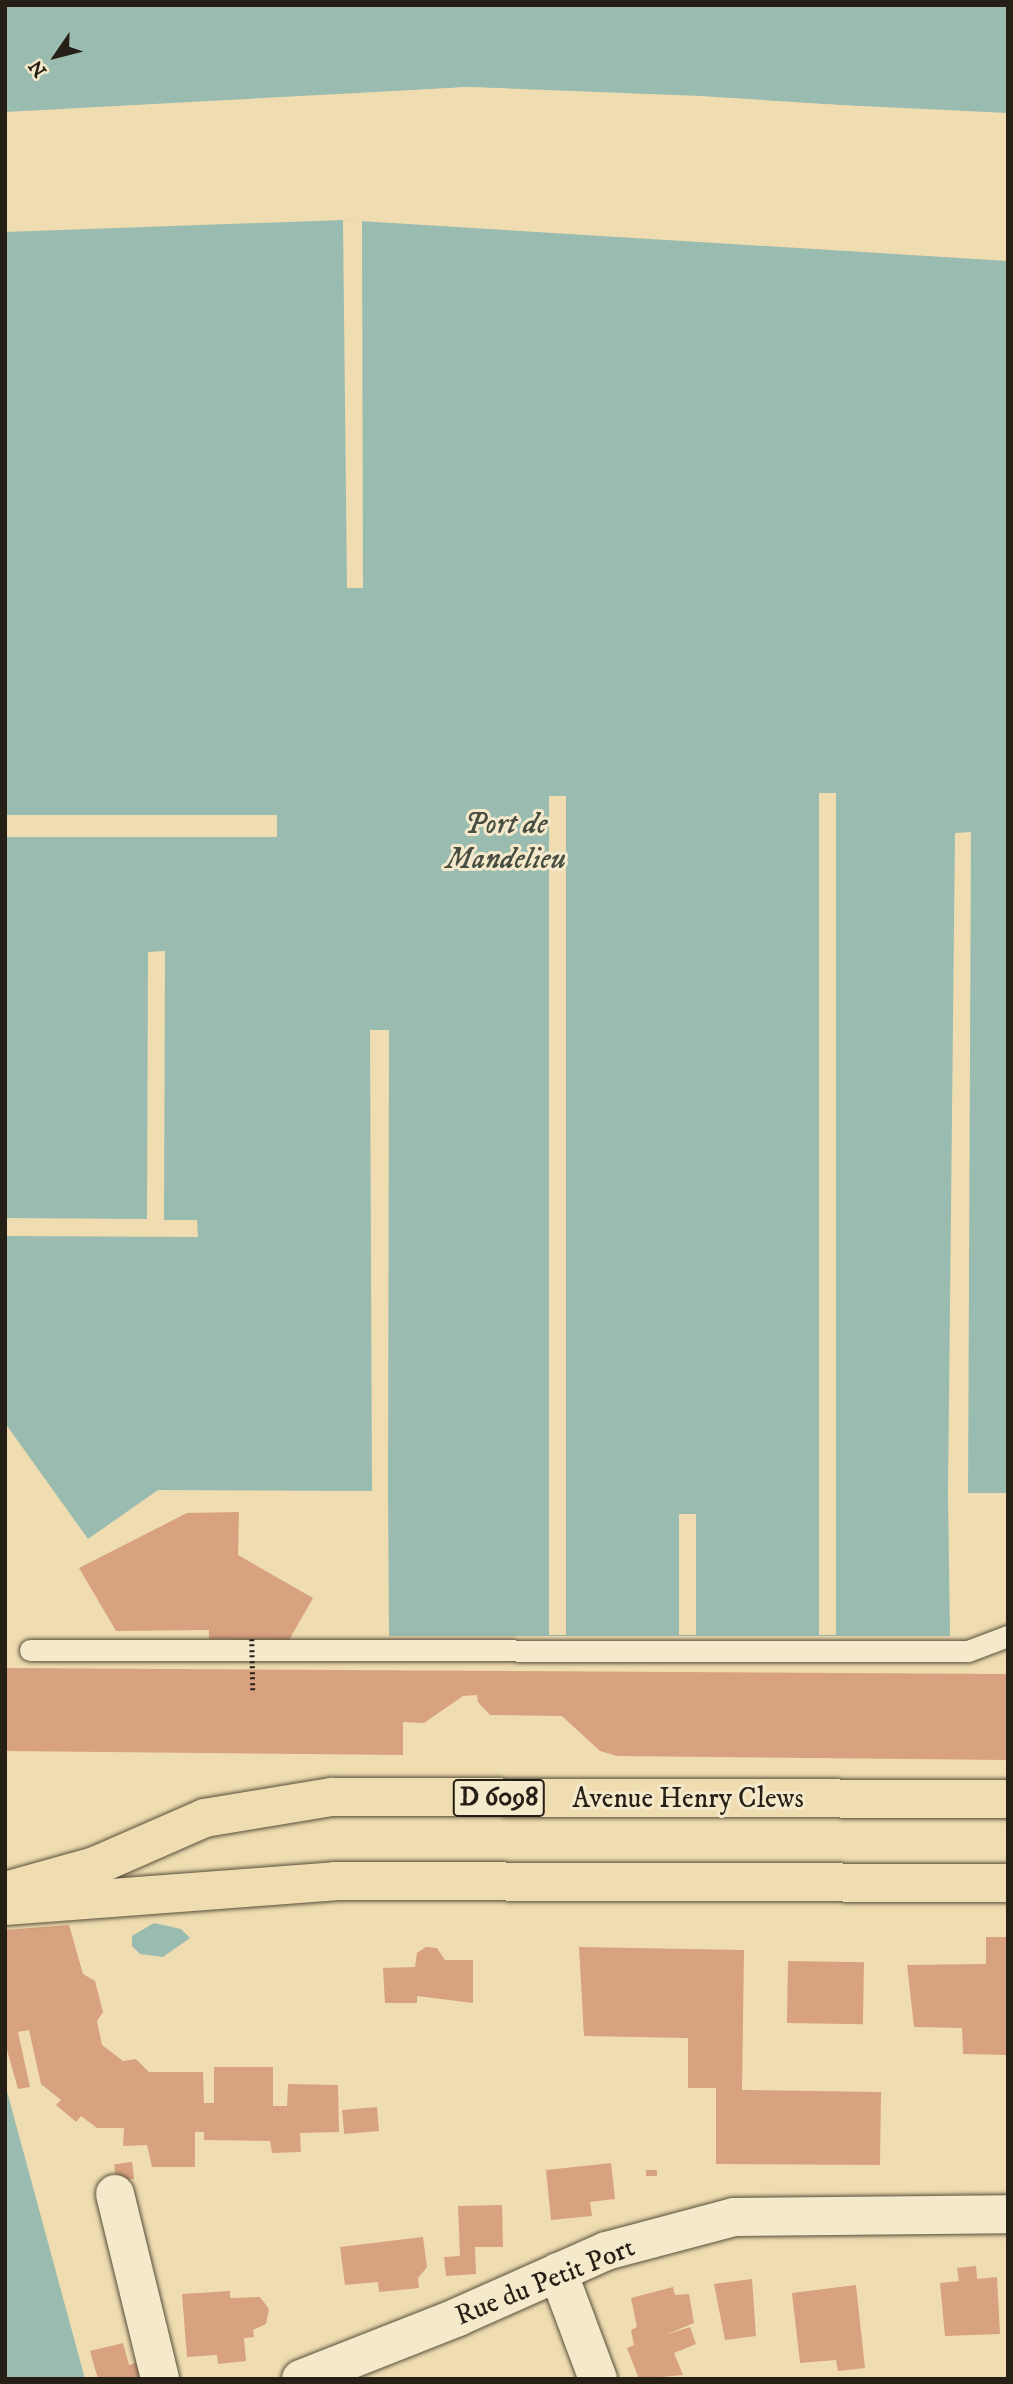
<!DOCTYPE html>
<style>
body{margin:0}
#map{position:relative;width:1013px;height:2384px;overflow:hidden;background:#efddb1;font-family:"IM FELL DW Pica",serif}
div>[style]{position:absolute}
.water>*{inset:0;background:#9abbaf}
.pier>*{inset:0;background:#efddb1;transform-origin:0 0}
.building>*{inset:0;background:#d8a17f;transform-origin:0 0}
.roads{filter:drop-shadow(0 0 2px #584e3c) drop-shadow(0 0 2px #584e3c)}
.lane>*{height:21px;margin:-10.5px;padding:0 10.5px;transform-origin:10.5px;border-radius:10.5px;background:#f5e9cc}
.street>*{height:38px;margin:-19px;padding:0 19px;transform-origin:19px;border-radius:19px;background:#f5e9cc}
.primary>*{height:38px;margin:-19px;padding:0 19px;transform-origin:19px;border-radius:19px;background:#efddb1}
.path-bridge>*{height:4.5px;margin-top:-2.25px;transform-origin:0;background:repeating-linear-gradient(90deg,#261f15 0 2px,transparent 0 5.5px)}
span{translate:-50% -50%;white-space:nowrap;text-align:center;line-height:1.15;-webkit-text-stroke:6px #f5e9cc;paint-order:stroke}
.shield-label span{padding:2px 5px;background:#f5e9cc;border:2px solid;border-radius:5px;-webkit-text-stroke-width:0}
.shield-label{font-size:26px;color:#261f15;font-weight:700}
.street-label{font-size:28px;color:#261f15}
.water-label{font-size:30px;color:#494e43;font-style:italic}
.frame{position:absolute;inset:0;border:7px solid #261f15;pointer-events:none}
.north{position:absolute;left:21px;top:21px;width:70px;height:70px;-webkit-text-stroke:5px #f5e9cc;paint-order:stroke;rotate:235deg;font-size:19px;font-weight:700;line-height:28px;text-align:center;color:#261f15}
.north::after{content:'';display:block;margin:auto;width:24px;height:32px;background:#261f15;clip-path:polygon(50% 0,100% 100%,50% 72%,0 100%)}
</style>
<div id="map">
<div class="water">
<i style="clip-path:polygon(5px 5px,1008px 5px,1008px 113px,468px 87px,5px 112px)"></i>
<i style="clip-path:polygon(343px 220px,1008px 261px,1008px 1493px,948px 1493px,950px 1636px,389px 1636px,388px 1491px,158px 1490px,88px 1539px,5px 1423px,5px 232px)"></i>
<i style="clip-path:polygon(154px 1923px,181px 1929px,190px 1938px,163px 1957px,140px 1954px,132px 1946px,132px 1936px)"></i>
<i style="clip-path:polygon(5px 2084px,85px 2379px,5px 2379px)"></i>
</div>
<div class="pier">
<i style="clip-path:polygon(468px 87px,701px 96px,1008px 116px,468px 91px,5px 116px)"></i>
<i style="clip-path:polygon(343px 220px,362px 221px,363px 588px,347px 588px)"></i>
<i style="left:836px;top:793px;width:842px;height:17px;rotate:90deg"></i>
<i style="left:549px;top:796px;width:17px;height:839px"></i>
<i style="left:5px;top:815px;width:272px;height:22px"></i>
<i style="clip-path:polygon(971px 832px,968px 1493px,948px 1493px,955px 833px)"></i>
<i style="clip-path:polygon(165px 951px,164px 1220px,197px 1220px,198px 1237px,5px 1236px,5px 1218px,147px 1219px,148px 952px)"></i>
<i style="clip-path:polygon(370px 1030px,389px 1030px,388px 1491px,372px 1492px)"></i>
<i style="left:696px;top:1514px;width:121px;height:17px;rotate:90deg"></i>
</div>
<div class="building">
<i style="clip-path:polygon(239px 1512px,238px 1555px,313px 1598px,289px 1640px,209px 1639px,209px 1630px,116px 1631px,79px 1568px,187px 1513px)"></i>
<i style="clip-path:polygon(5px 1668px,1008px 1674px,1008px 1760px,617px 1756px,600px 1751px,562px 1716px,490px 1715px,478px 1702px,477px 1695px,463px 1696px,424px 1723px,403px 1722px,403px 1755px,5px 1751px)"></i>
<i style="clip-path:polygon(69px 1925px,83px 1974px,95px 1981px,103px 2012px,97px 2021px,102px 2045px,123px 2061px,136px 2059px,149px 2072px,203px 2072px,204px 2103px,214px 2103px,214px 2067px,273px 2067px,273px 2106px,287px 2106px,288px 2084px,338px 2085px,339px 2132px,300px 2133px,301px 2152px,272px 2153px,270px 2141px,204px 2140px,204px 2132px,195px 2132px,195px 2167px,152px 2167px,147px 2145px,123px 2146px,124px 2128px,97px 2128px,81px 2116px,76px 2122px,56px 2105px,61px 2100px,41px 2084px,29px 2030px,18px 2032px,30px 2087px,18px 2089px,5px 2043px,5px 1930px)"></i>
<i style="clip-path:polygon(986px 1937px,1008px 1937px,1008px 2055px,963px 2054px,962px 2028px,914px 2027px,907px 1965px,986px 1964px)"></i>
<i style="clip-path:polygon(426px 1947px,437px 1948px,445px 1960px,473px 1960px,473px 2003px,417px 1996px,417px 2003px,385px 2003px,383px 1968px,415px 1967px,417px 1953px)"></i>
<i style="clip-path:polygon(579px 1947px,744px 1950px,742px 2090px,881px 2092px,880px 2165px,716px 2164px,716px 2088px,688px 2088px,688px 2038px,584px 2036px)"></i>
<i style="left:788px;top:1961px;width:76px;height:62px;rotate:1deg"></i>
<i style="left:377px;top:2107px;width:24px;height:35px;rotate:85deg"></i>
<i style="left:132px;top:2162px;width:17px;height:18px;rotate:83deg"></i>
<i style="clip-path:polygon(611px 2163px,615px 2199px,590px 2202px,592px 2216px,551px 2220px,546px 2170px)"></i>
<i style="left:657px;top:2170px;width:6px;height:11px;rotate:90deg"></i>
<i style="clip-path:polygon(502px 2205px,503px 2247px,475px 2247px,476px 2274px,446px 2276px,444px 2257px,460px 2256px,458px 2206px)"></i>
<i style="clip-path:polygon(423px 2237px,427px 2267px,418px 2278px,419px 2288px,379px 2292px,378px 2282px,345px 2285px,340px 2247px)"></i>
<i style="clip-path:polygon(976px 2266px,977px 2279px,997px 2277px,1000px 2334px,945px 2336px,940px 2283px,959px 2281px,957px 2268px)"></i>
<i style="clip-path:polygon(752px 2279px,756px 2336px,725px 2340px,714px 2284px)"></i>
<i style="clip-path:polygon(856px 2285px,865px 2368px,838px 2371px,836px 2360px,800px 2363px,792px 2293px)"></i>
<i style="clip-path:polygon(673px 2287px,675px 2295px,689px 2294px,694px 2323px,665px 2335px,690px 2327px,696px 2344px,674px 2353px,683px 2375px,639px 2379px,627px 2348px,634px 2345px,631px 2330px,637px 2327px,631px 2298px)"></i>
<i style="clip-path:polygon(230px 2291px,230px 2298px,260px 2297px,269px 2309px,266px 2324px,253px 2330px,254px 2337px,244px 2338px,246px 2361px,218px 2364px,217px 2355px,187px 2357px,182px 2294px)"></i>
<i style="clip-path:polygon(123px 2343px,129px 2365px,136px 2363px,141px 2379px,98px 2379px,90px 2351px)"></i>
</div>
<div class="roads">
<div class="lane">
<i style="left:30px;top:1650px;width:938px;rotate:0.06deg"></i>
<i style="left:968px;top:1651px;width:43px;rotate:-20.6deg"></i>
</div>
<div class="street">
<i style="left:115px;top:2194px;width:190px;rotate:76.3deg"></i>
<i style="left:558px;top:2272px;width:114px;rotate:69.5deg"></i>
<i style="left:301px;top:2379px;width:169px;rotate:-21.5deg"></i>
<i style="left:458px;top:2317px;width:162px;rotate:-24deg"></i>
<i style="left:606px;top:2251px;width:132px;rotate:-14.9deg"></i>
<i style="left:734px;top:2217px;width:274px;rotate:-0.6deg"></i>
</div>
<div class="primary">
<i style="left:5px;top:1891px;width:93px;rotate:-15.5deg"></i>
<i style="left:95px;top:1866px;width:120px;rotate:-23.6deg"></i>
<i style="left:205px;top:1818px;width:129px;rotate:-9.4deg"></i>
<i style="left:332px;top:1797px;width:676px;rotate:0.17deg"></i>
<i style="left:5px;top:1906px;width:331px;rotate:-4.3deg"></i>
<i style="left:335px;top:1881px;width:673px;rotate:0.17deg"></i>
</div>
</div>
<div class="path-bridge">
<i style="left:252px;top:1639px;width:53px;rotate:88.9deg"></i>
</div>
<div class="shield-label">
<span style="left:499px;top:1798px">D 6098</span>
</div>
<div class="street-label">
<span style="left:688px;top:1799px">Avenue Henry Clews</span>
<span style="left:545px;top:2282px;rotate:-22deg">Rue du Petit Port</span>
</div>
<div class="water-label">
<span style="left:506px;top:842px">Port de<br>Mandelieu</span>
</div>
<div class="frame"></div>
<div class="north">N</div>
</div>
